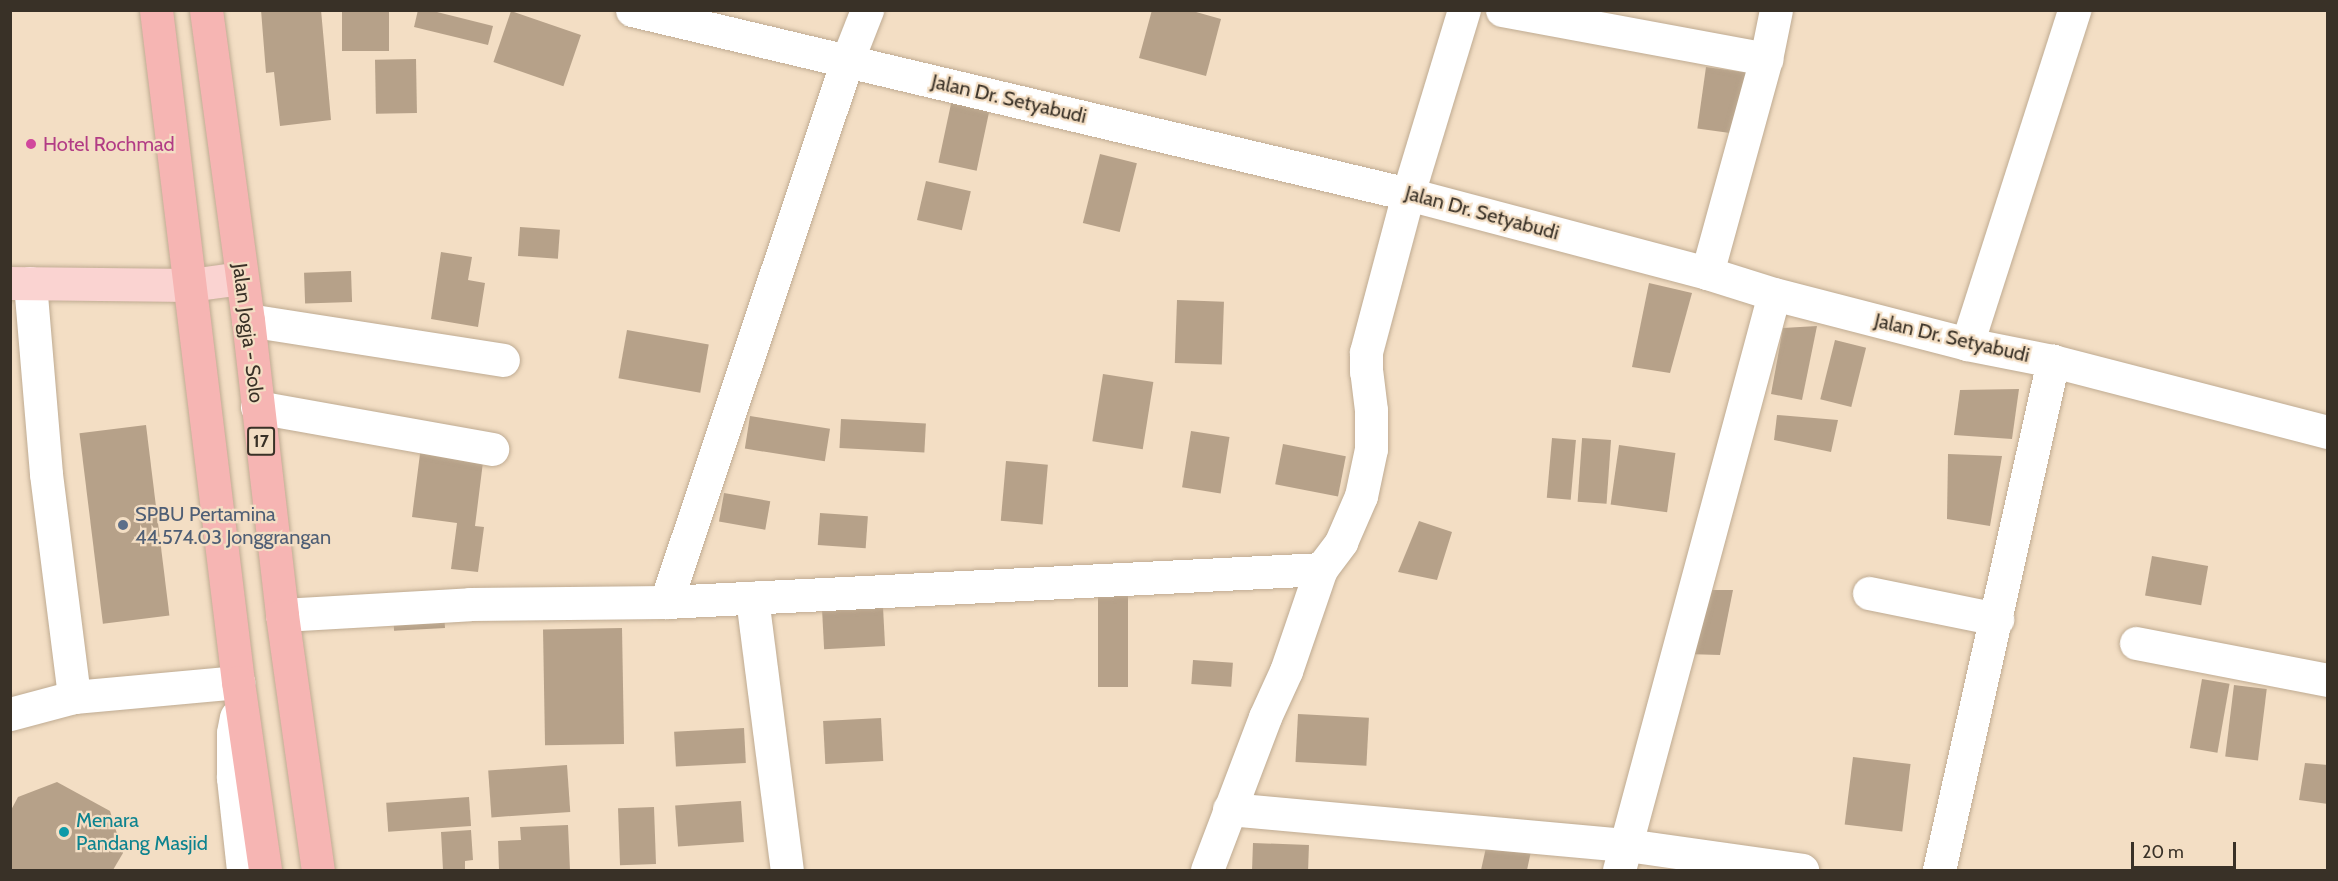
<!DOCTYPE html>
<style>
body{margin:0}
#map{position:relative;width:2338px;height:881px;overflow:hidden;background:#f3dec4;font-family:Cabin,sans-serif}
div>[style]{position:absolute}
.building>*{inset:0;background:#b6a189;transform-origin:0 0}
.roads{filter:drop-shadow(0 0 2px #bfab92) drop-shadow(0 0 2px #bfab92)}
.minor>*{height:33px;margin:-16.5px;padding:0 16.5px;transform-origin:16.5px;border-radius:16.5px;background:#fff}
.major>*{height:33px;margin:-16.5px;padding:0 16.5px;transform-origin:16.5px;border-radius:16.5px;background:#fad3d1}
.highway>*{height:33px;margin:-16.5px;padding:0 16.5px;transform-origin:16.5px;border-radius:16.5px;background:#f6b5b3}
.dots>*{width:16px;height:16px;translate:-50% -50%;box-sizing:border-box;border:3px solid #f3dec4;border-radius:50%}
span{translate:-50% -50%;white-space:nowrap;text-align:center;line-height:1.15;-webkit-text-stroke:4.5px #f3dec4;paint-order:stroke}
.shield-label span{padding:2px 4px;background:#f3dec4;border:2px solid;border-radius:4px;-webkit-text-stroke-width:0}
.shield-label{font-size:18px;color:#393127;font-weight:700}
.street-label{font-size:20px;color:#393127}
.hotel-label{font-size:20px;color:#b23c85}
.left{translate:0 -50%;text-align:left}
.service-label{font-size:20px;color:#4e5e75}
.culture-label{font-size:20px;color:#0d838f}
.frame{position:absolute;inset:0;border:12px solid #393127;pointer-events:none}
.scale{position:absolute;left:2131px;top:842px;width:105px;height:27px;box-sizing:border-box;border:3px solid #393127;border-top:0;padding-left:8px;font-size:18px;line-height:21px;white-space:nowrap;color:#393127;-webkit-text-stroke:4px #f3dec4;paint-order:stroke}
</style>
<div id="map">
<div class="building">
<i style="clip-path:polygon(261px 10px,321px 10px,331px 120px,280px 126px,274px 72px,266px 73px)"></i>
<i style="left:342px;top:10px;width:47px;height:41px"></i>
<i style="clip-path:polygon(418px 10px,429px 10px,493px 26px,488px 45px,414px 27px)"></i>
<i style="clip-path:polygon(1152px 10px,1189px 10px,1221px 19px,1206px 76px,1139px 58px)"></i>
<i style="left:511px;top:11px;width:74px;height:54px;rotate:19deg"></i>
<i style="left:416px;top:59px;width:54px;height:41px;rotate:89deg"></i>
<i style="left:1706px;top:67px;width:42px;height:62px;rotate:8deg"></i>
<i style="left:952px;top:99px;width:39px;height:65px;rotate:12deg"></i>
<i style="left:1100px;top:154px;width:38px;height:71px;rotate:14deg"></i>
<i style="left:926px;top:181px;width:46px;height:40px;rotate:13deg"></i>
<i style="left:520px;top:227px;width:40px;height:29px;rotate:4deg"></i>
<i style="clip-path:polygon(441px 252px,472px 257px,468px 280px,485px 283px,478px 327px,431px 319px)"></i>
<i style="left:351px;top:271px;width:31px;height:47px;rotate:88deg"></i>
<i style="clip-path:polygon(1649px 283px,1692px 293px,1670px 373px,1632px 367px)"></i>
<i style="left:1177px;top:300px;width:47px;height:63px;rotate:2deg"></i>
<i style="clip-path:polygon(1817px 326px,1802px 400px,1771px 394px,1783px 328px)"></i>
<i style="left:627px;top:330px;width:83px;height:49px;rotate:10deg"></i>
<i style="left:1835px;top:340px;width:32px;height:61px;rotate:14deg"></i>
<i style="left:1103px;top:374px;width:51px;height:68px;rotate:9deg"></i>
<i style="clip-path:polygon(2019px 389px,2012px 439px,1954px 435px,1960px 390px)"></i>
<i style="clip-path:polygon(1777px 415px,1838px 420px,1831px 452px,1774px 440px)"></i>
<i style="left:750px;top:416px;width:81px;height:33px;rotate:9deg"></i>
<i style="left:841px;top:419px;width:85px;height:29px;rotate:3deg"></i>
<i style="left:146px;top:425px;width:192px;height:67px;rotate:83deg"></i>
<i style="left:1191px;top:431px;width:39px;height:57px;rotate:9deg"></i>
<i style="left:1552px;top:438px;width:24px;height:60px;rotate:5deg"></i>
<i style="left:1611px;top:440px;width:64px;height:29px;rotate:94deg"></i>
<i style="left:1283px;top:444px;width:64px;height:41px;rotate:11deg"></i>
<i style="left:1619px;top:445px;width:57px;height:60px;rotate:8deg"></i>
<i style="clip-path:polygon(421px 446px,484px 454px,475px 526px,484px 527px,478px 572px,451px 569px,457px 523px,412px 517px)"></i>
<i style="clip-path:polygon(1948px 454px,2002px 456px,1990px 526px,1947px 519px)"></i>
<i style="left:1006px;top:461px;width:42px;height:60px;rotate:5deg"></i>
<i style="left:724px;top:493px;width:47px;height:29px;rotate:10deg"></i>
<i style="left:820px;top:513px;width:48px;height:32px;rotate:4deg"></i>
<i style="clip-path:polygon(1419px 521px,1452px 532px,1437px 580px,1398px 572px)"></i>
<i style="left:2152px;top:556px;width:57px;height:40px;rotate:10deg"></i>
<i style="clip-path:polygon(1703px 590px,1733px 590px,1720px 655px,1686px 654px)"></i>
<i style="left:1098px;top:595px;width:30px;height:92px"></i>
<i style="left:883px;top:607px;width:39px;height:61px;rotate:87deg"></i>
<i style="left:444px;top:609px;width:19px;height:51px;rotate:87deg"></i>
<i style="left:622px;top:628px;width:116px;height:79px;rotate:89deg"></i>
<i style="left:1193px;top:660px;width:40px;height:24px;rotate:4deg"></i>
<i style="left:2202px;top:679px;width:28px;height:70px;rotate:10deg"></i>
<i style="left:2234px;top:685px;width:33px;height:72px;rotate:7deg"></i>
<i style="left:1298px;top:714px;width:71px;height:48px;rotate:3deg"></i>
<i style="left:881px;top:718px;width:43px;height:58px;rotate:87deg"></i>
<i style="left:744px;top:728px;width:35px;height:70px;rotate:87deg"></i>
<i style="left:1853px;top:757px;width:58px;height:68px;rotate:7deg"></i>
<i style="clip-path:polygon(2305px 763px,2328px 765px,2328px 804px,2299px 800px)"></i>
<i style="left:567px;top:765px;width:47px;height:79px;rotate:86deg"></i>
<i style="clip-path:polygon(57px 782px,110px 811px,123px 853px,113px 870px,10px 870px,10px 812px,18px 797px)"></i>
<i style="left:469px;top:797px;width:29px;height:83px;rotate:86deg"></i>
<i style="left:741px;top:801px;width:41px;height:66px;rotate:86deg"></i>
<i style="left:654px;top:807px;width:57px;height:36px;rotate:88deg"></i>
<i style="clip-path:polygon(568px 825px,570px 870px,499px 870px,498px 841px,521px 840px,520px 827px)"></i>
<i style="clip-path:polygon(471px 830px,473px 860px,465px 861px,465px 870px,443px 870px,441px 832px)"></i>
<i style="clip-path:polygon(1489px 834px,1534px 837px,1527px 870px,1481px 870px)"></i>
<i style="left:1253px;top:843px;width:56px;height:26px;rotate:2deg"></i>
</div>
<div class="roads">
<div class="minor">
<i style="left:632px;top:10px;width:798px;rotate:13.34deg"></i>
<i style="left:1408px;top:194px;width:309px;rotate:14.8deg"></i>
<i style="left:1707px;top:273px;width:70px;rotate:17.4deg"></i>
<i style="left:1774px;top:294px;width:199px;rotate:14.5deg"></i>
<i style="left:1967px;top:344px;width:88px;rotate:11.2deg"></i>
<i style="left:2053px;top:361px;width:284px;rotate:14.5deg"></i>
<i style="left:1502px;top:10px;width:269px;rotate:10.5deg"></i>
<i style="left:1707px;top:273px;width:222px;rotate:-74.6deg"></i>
<i style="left:1766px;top:59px;width:50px;rotate:-78.5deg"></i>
<i style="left:30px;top:283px;width:192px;rotate:85.2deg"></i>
<i style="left:46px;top:474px;width:225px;rotate:82.8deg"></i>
<i style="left:74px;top:697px;width:165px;rotate:-5.2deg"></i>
<i style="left:248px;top:320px;width:258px;rotate:8.9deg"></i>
<i style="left:1967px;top:344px;width:351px;rotate:-72.2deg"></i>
<i style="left:257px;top:407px;width:239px;rotate:10.1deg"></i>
<i style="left:1869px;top:593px;width:131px;rotate:11.5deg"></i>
<i style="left:752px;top:598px;width:274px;rotate:82.7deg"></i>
<i style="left:666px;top:602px;width:570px;rotate:-71.5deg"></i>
<i style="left:847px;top:61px;width:55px;rotate:-68.6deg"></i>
<i style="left:282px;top:615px;width:188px;rotate:-3.3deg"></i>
<i style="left:470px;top:604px;width:196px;rotate:-0.6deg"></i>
<i style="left:666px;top:602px;width:656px;rotate:-2.88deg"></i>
<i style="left:2136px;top:643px;width:196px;rotate:10.9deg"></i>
<i style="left:10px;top:714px;width:66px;rotate:-14.9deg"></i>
<i style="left:236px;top:717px;width:16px;rotate:101deg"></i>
<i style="left:233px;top:733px;width:45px;rotate:90deg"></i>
<i style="left:233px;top:778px;width:93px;rotate:83.8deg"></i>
<i style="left:1229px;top:809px;width:400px;rotate:5.2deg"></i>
<i style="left:1627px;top:845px;width:177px;rotate:8.1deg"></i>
<i style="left:1207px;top:870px;width:164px;rotate:-69.2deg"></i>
<i style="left:1265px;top:717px;width:51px;rotate:-65.5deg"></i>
<i style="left:1286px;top:671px;width:108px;rotate:-71.1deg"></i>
<i style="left:1321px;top:569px;width:34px;rotate:-53deg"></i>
<i style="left:1341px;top:542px;width:50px;rotate:-66.5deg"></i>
<i style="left:1361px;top:496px;width:48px;rotate:-78deg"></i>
<i style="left:1371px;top:449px;width:39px;rotate:-90deg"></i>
<i style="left:1371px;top:410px;width:38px;rotate:-97deg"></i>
<i style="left:1366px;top:372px;width:20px;rotate:-90deg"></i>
<i style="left:1366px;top:352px;width:163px;rotate:-75.1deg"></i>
<i style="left:1408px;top:194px;width:192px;rotate:-73.1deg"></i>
<i style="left:1619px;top:870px;width:596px;rotate:-74.94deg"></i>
<i style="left:1939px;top:870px;width:522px;rotate:-77.38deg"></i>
</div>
<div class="major">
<i style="left:10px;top:283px;width:180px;rotate:0.6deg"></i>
<i style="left:190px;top:285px;width:51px;rotate:-7.8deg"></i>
</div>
<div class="highway">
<i style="left:156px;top:10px;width:677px;rotate:83.04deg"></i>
<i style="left:238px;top:682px;width:190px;rotate:81.8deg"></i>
<i style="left:206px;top:10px;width:313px;rotate:82.3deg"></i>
<i style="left:248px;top:320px;width:297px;rotate:83.4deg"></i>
<i style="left:282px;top:615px;width:258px;rotate:82deg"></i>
</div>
</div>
<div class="dots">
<i style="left:31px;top:144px;background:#d1479c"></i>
<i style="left:123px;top:525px;background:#5c6f8a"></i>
<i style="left:64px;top:832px;background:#0f9aa8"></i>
</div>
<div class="shield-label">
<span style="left:261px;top:441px">17</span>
</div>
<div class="street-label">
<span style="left:1009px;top:99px;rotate:13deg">Jalan Dr. Setyabudi</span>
<span style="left:1482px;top:213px;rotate:15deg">Jalan Dr. Setyabudi</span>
<span style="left:248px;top:333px;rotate:83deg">Jalan Jogja - Solo</span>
<span style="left:1952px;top:338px;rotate:13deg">Jalan Dr. Setyabudi</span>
</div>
<div class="hotel-label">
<span class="left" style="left:43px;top:144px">Hotel Rochmad</span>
</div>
<div class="service-label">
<span class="left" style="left:135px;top:526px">SPBU Pertamina<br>44.574.03 Jonggrangan</span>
</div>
<div class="culture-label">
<span class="left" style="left:76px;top:832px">Menara<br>Pandang Masjid</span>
</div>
<div class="frame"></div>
<div class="scale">20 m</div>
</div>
